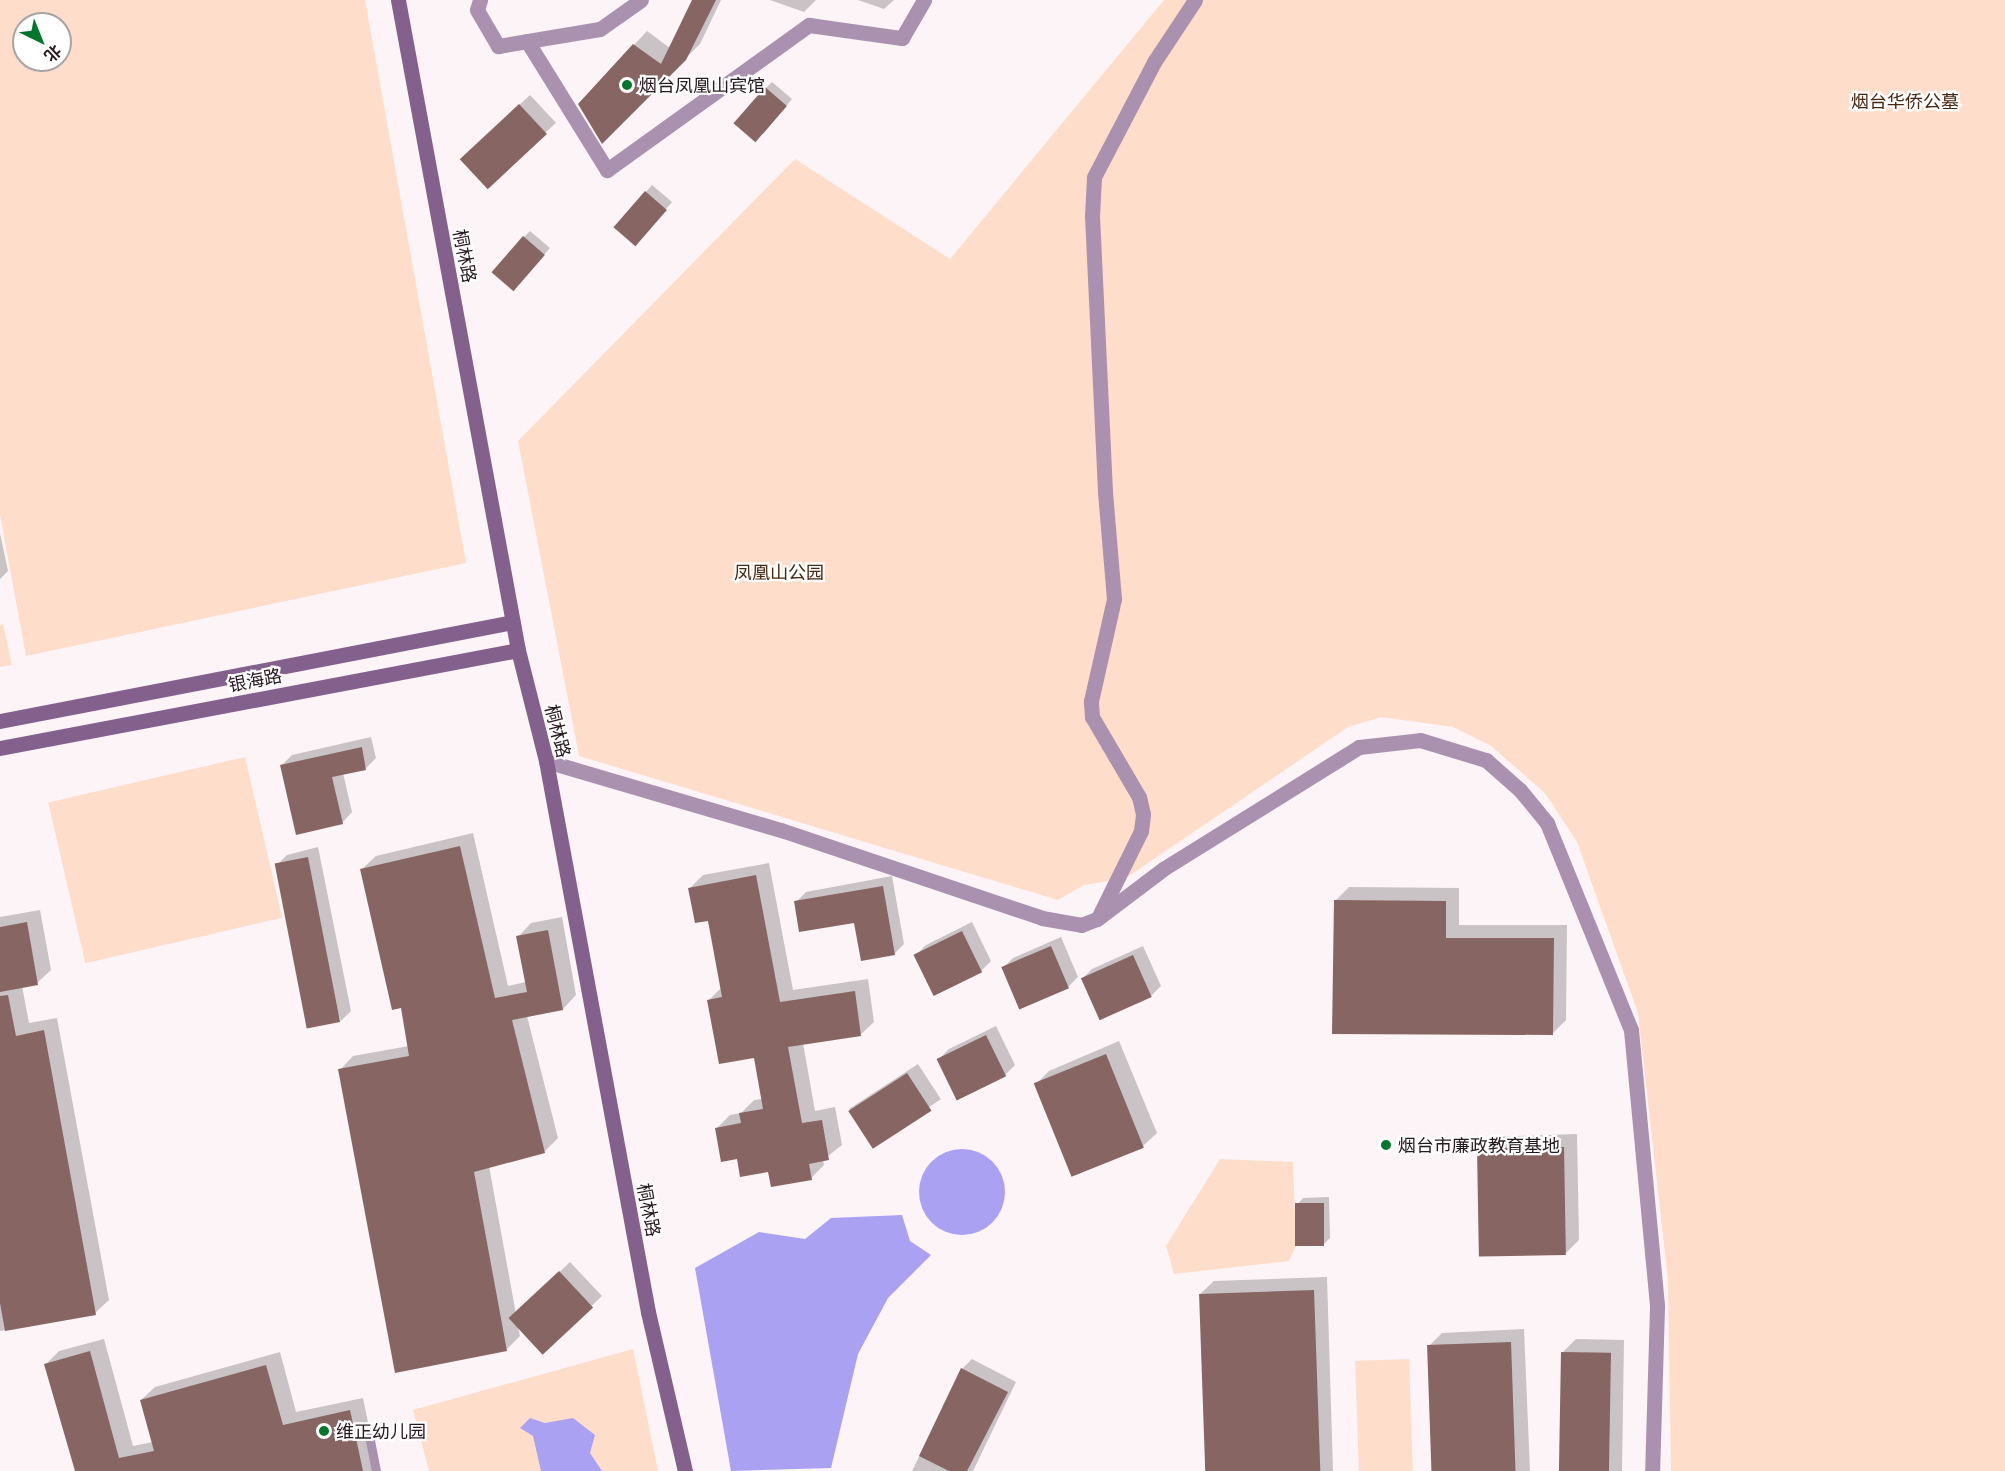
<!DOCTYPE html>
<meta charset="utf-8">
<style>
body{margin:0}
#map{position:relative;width:2005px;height:1471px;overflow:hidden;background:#fcf4f7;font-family:Manrope,"Noto Sans SC",sans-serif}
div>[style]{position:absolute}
.green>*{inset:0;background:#fedeca;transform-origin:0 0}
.water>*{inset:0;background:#aaa1f2}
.round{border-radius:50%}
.shadow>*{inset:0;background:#0003;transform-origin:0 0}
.building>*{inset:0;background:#876563;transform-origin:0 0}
.lane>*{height:9px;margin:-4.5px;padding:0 4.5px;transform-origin:4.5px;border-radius:4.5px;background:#aa91af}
.street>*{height:15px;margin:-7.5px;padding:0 7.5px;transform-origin:7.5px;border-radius:7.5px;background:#aa91af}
.secondary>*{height:15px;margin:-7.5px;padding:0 7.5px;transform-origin:7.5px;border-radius:7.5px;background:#84608c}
.dots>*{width:16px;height:16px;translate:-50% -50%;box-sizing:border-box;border:3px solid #fff;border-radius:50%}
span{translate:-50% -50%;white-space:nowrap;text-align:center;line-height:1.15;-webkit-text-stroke:4.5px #fff;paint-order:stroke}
.poi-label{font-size:18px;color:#25181e}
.left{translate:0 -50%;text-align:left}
.park-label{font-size:18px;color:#472711}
.street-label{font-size:18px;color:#25181e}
.north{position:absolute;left:12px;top:12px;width:60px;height:60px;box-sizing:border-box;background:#fff;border:2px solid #a8a3a5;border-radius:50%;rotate:137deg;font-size:16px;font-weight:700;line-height:24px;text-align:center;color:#25181e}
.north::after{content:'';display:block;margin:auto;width:21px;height:27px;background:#00772d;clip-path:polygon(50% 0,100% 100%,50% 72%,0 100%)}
</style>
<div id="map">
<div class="green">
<i style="clip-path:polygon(evenodd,0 0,365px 0,466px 563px,26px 656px,0 515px,0 0,24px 24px,60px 24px,60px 60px,24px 60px,24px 24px)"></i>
<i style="clip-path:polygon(1164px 0,2005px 0,2005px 1471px,1671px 1471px,1668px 1280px,1638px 1013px,1577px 842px,1545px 793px,1491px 746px,1453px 727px,1381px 717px,1348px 727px,1126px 878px,1084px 885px,1058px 900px,579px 756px,518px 441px,795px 159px,950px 259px)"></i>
<i style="clip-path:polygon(3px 624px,12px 665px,0 667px,0 625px)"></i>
<i style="left:245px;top:757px;width:165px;height:202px;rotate:77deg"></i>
<i style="clip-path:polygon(1220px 1159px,1293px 1162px,1296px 1246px,1289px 1261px,1174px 1274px,1166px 1246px)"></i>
<i style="clip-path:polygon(633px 1349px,658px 1471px,429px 1471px,413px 1410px)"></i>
<i style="left:1409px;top:1359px;width:112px;height:54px;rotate:88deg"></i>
</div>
<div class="water">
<i class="round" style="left:919px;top:1149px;width:86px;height:86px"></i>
<i style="clip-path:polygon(902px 1215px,910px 1241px,931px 1255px,888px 1298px,858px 1354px,831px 1468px,731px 1471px,695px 1268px,759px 1232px,805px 1239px,831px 1218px)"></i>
<i style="clip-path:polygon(530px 1418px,545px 1423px,573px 1418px,595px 1435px,590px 1453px,602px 1471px,541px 1471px,533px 1436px,520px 1428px)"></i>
</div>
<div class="shadow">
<i style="clip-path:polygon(694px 0,721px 0,700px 44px,602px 141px,634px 45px,647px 31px,670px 48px)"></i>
<i style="clip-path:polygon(770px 0,816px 0,804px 12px)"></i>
<i style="clip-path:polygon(858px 0,894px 0,884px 9px)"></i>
<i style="clip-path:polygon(772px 82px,792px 99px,763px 134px,766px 88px)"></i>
<i style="left:530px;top:95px;width:38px;height:94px;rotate:47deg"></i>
<i style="clip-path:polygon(652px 185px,672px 202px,642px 237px,646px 192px)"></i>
<i style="clip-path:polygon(530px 231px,550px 248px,520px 283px,524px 237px)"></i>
<i style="clip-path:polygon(0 533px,8px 571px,0 579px)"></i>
<i style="clip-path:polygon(371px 737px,376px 758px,366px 768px,343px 773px,352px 812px,342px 823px,282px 765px,292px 755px)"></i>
<i style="clip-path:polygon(473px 833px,508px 986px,526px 982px,518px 937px,531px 923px,562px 917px,576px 995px,563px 1009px,527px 1016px,558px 1138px,544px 1152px,489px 1166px,516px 1314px,570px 1262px,602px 1296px,543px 1352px,518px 1326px,520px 1336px,506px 1350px,340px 1070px,353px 1056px,409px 1046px,402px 1006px,362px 869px,376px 856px)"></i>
<i style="clip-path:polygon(318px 847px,351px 1011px,341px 1021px,277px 865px,287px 855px)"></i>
<i style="clip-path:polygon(769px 863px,793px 990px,868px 979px,874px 1022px,860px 1035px,803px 1043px,815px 1111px,835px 1107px,842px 1145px,823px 1160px,824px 1165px,811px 1178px,769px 1170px,738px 1157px,717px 1128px,730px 1115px,741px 1113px,754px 1100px,763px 1099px,755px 1056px,708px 1001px,722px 987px,709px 919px,690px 888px,703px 875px)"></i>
<i style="clip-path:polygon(892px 876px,904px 944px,894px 954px,855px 921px,796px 902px,806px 892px)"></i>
<i style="clip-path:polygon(1349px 887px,1459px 888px,1459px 925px,1567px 925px,1566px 1020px,1552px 1034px,1335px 901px)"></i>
<i style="clip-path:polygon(40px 910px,51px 970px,37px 983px,22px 986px,29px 1023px,57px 1018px,109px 1300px,95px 1313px,0 1331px,0 917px)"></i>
<i style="clip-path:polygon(972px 922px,991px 961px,981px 971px,916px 955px,926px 945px)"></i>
<i style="clip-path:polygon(1061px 937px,1078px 977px,1068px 987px,1003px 968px,1013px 958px)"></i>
<i style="clip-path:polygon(1143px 946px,1161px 986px,1151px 996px,1082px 979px,1092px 969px)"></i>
<i style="clip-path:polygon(996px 1026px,1015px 1065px,1005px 1075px,939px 1059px,949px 1049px)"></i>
<i style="clip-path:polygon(1119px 1041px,1157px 1133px,1143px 1146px,1073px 1175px,1036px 1084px,1049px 1071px)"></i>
<i style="left:918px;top:1064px;width:42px;height:82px;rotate:57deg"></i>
<i style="clip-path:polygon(1577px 1134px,1579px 1240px,1566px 1253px,1478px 1150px,1492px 1137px)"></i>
<i style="clip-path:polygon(1329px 1197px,1330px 1238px,1324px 1244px,1297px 1205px,1303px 1198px)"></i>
<i style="clip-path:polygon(1327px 1277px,1333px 1471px,1206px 1471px,1200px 1294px,1214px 1281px)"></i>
<i style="clip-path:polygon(1524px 1329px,1530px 1471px,1434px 1471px,1428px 1347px,1442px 1333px)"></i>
<i style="clip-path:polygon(104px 1339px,133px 1446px,153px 1442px,141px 1400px,155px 1387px,280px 1352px,296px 1412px,363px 1398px,378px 1471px,76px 1471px,46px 1364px,59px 1351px)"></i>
<i style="clip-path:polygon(1576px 1339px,1624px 1340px,1622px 1471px,1560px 1471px,1562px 1353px)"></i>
<i style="clip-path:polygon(972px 1359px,1016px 1382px,973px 1471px,912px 1471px,962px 1369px)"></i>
</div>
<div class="building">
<i style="clip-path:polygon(692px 0,716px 0,686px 60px,602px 144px,578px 104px,633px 44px,661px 64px)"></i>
<i style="left:765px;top:87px;width:29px;height:48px;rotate:41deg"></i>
<i style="left:519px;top:104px;width:41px;height:81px;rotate:47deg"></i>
<i style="left:645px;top:191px;width:29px;height:48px;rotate:41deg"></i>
<i style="left:523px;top:236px;width:29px;height:48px;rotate:41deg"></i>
<i style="clip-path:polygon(362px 747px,366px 770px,332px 777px,343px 824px,296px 835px,280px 765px)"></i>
<i style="clip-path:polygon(460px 846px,495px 998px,527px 992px,516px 936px,548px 930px,563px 1010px,512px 1020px,545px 1153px,474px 1172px,507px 1351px,395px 1373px,338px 1069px,409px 1056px,401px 1008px,392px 1010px,360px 869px)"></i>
<i style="left:308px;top:857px;width:168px;height:34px;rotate:79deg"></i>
<i style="clip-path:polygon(756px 875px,780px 1002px,855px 991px,861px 1036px,788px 1047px,802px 1123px,822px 1120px,829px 1160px,809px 1164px,812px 1180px,771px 1187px,768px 1172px,740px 1177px,737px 1159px,721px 1162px,715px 1128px,741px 1123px,739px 1113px,763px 1109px,754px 1058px,719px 1064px,707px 1000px,722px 997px,708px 921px,695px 923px,688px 888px)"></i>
<i style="clip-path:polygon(883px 886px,895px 955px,861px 961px,854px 923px,799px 932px,794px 901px)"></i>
<i style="clip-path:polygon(1334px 900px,1446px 901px,1446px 938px,1554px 938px,1553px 1035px,1332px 1034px)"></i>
<i style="clip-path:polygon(27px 922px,38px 985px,0 992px,0 927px)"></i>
<i style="left:962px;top:931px;width:46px;height:54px;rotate:64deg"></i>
<i style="left:1051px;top:946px;width:46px;height:54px;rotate:67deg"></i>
<i style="left:1133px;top:955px;width:46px;height:57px;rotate:66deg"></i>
<i style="clip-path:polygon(8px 995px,16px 1036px,44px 1030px,96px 1315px,5px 1331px,0 1303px,0 996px)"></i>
<i style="left:986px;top:1035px;width:46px;height:55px;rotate:64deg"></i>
<i style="left:1106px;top:1054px;width:101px;height:78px;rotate:68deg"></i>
<i style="left:907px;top:1073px;width:45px;height:70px;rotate:57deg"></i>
<i style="left:1564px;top:1147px;width:108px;height:87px;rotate:89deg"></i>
<i style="left:1324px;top:1203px;width:43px;height:29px;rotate:90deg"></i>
<i style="left:559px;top:1271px;width:50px;height:69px;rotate:47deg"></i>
<i style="left:1314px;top:1290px;width:181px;height:115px;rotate:88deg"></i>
<i style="left:1511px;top:1342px;width:129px;height:84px;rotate:88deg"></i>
<i style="clip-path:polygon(90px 1351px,119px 1458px,154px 1451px,140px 1400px,266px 1365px,283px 1425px,350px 1410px,363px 1471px,75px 1471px,44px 1364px)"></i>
<i style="left:1561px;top:1352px;width:50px;height:119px;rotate:1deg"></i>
<i style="clip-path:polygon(961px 1368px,1008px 1392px,967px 1471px,949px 1471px,919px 1456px)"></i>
</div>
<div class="lane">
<i style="left:368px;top:1430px;width:42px;rotate:79deg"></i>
</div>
<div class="street">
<i style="left:480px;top:0;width:10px;rotate:107deg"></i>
<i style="left:477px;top:10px;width:42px;rotate:59.7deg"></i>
<i style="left:498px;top:46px;width:103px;rotate:-9.5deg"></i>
<i style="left:600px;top:29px;width:50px;rotate:-35.3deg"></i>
<i style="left:527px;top:41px;width:152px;rotate:58.2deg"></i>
<i style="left:607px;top:170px;width:249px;rotate:-35.7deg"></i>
<i style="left:809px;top:25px;width:94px;rotate:8deg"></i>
<i style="left:902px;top:38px;width:44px;rotate:-59.9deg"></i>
<i style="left:546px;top:761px;width:245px;rotate:16.4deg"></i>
<i style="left:781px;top:830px;width:275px;rotate:18.6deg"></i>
<i style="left:1042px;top:918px;width:40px;rotate:10deg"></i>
<i style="left:1081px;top:925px;width:17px;rotate:-21deg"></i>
<i style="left:1097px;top:919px;width:83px;rotate:-37.1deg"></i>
<i style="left:1163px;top:869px;width:231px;rotate:-31.9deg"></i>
<i style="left:1359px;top:747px;width:61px;rotate:-6.5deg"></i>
<i style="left:1420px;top:740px;width:69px;rotate:16.9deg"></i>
<i style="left:1486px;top:760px;width:45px;rotate:41.4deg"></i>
<i style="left:1520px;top:790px;width:43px;rotate:50.7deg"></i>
<i style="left:1547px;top:823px;width:223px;rotate:67.9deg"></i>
<i style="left:1631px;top:1030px;width:278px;rotate:84.6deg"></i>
<i style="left:1657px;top:1307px;width:164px;rotate:91.7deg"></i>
<i style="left:1098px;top:918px;width:97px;rotate:-63.7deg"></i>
<i style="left:1141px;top:831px;width:17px;rotate:-83deg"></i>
<i style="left:1143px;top:814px;width:17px;rotate:-103deg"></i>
<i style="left:1139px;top:797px;width:93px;rotate:-120.4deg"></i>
<i style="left:1092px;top:717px;width:16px;rotate:-94deg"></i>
<i style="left:1091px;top:701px;width:105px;rotate:-77.3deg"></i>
<i style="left:1114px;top:599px;width:108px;rotate:-94.8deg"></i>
<i style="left:1105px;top:491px;width:275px;rotate:-92.7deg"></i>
<i style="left:1092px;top:216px;width:39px;rotate:-87deg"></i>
<i style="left:1094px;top:177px;width:130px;rotate:-62.4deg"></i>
<i style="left:1154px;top:62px;width:74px;rotate:-56.5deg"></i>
</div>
<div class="secondary">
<i style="left:398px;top:0;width:661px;rotate:79.54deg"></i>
<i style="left:518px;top:650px;width:114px;rotate:75.8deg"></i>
<i style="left:546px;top:761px;width:560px;rotate:79.51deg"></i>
<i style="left:648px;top:1312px;width:163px;rotate:76.9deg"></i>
<i style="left:0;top:721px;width:522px;rotate:-10.92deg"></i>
<i style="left:0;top:748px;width:527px;rotate:-10.71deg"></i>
</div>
<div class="dots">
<i style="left:627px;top:85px;background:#00772d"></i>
<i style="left:1386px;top:1145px;background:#00772d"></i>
<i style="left:324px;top:1431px;background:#00772d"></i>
</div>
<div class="poi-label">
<span class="left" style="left:639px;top:85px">烟台凤凰山宾馆</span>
<span class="left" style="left:1398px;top:1145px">烟台市廉政教育基地</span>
<span class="left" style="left:336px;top:1431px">维正幼儿园</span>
</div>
<div class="park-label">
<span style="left:1905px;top:101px">烟台华侨公墓</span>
<span style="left:779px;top:572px">凤凰山公园</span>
</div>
<div class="street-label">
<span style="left:465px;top:256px;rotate:79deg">桐林路</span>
<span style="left:255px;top:680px;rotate:-11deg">银海路</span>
<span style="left:558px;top:731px;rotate:76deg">桐林路</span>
<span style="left:649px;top:1210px;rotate:79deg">桐林路</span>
</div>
<div class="north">北</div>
</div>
